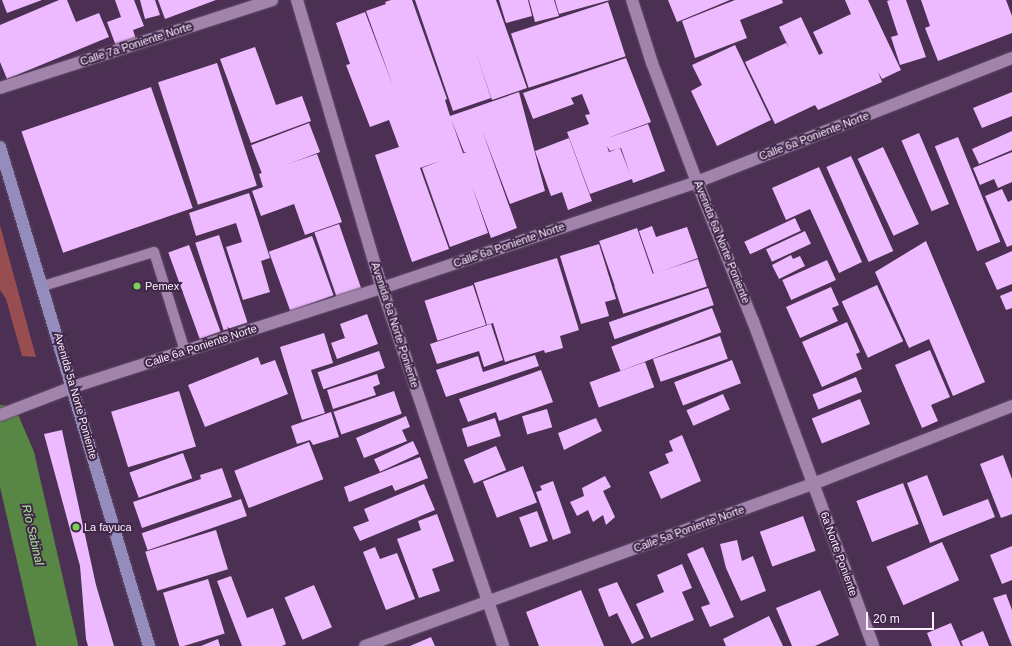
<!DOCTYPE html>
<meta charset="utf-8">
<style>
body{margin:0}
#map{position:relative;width:1012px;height:646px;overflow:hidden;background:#4b3053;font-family:Helvetica,sans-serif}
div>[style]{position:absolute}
.green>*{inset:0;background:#984d51}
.river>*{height:41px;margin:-20.5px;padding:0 20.5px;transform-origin:20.5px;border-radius:20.5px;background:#578645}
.building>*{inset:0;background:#eebaff;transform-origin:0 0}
.roads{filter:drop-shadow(0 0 1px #604b67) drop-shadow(0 0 1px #604b67)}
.lane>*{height:10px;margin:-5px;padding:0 5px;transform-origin:5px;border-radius:5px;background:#a183ab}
.street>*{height:12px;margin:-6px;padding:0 6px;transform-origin:6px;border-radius:6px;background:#a183ab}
.secondary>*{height:12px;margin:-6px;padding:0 6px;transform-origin:6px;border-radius:6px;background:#948cbc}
.dots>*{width:11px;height:11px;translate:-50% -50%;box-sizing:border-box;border:2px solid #402648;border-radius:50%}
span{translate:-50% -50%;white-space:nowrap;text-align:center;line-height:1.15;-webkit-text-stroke:4px #402648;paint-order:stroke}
.street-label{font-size:11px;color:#faf0fd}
.poi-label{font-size:11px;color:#faf0fd}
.left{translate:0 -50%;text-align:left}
.water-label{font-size:12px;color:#a7e98e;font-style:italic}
.scale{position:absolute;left:866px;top:612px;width:68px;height:18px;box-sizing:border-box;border:2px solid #faf0fd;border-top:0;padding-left:5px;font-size:12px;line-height:14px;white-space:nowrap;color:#faf0fd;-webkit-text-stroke:3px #402648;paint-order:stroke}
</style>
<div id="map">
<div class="green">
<i style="clip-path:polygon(0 225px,36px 357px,22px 356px,6px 299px,0 290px)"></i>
</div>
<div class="river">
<i style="left:0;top:425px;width:36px;rotate:67deg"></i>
<i style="left:14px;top:458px;width:193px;rotate:77.1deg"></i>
</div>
<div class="building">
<i style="clip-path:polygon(2px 0,42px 0,7px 13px)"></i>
<i style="clip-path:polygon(59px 0,67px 0,76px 22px,99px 13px,109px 37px,7px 79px,0 62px,0 25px)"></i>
<i style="clip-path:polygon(115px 0,134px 0,144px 26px,133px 30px,136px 39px,116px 46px,107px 22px,121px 17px)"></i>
<i style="clip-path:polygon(140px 0,155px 0,160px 15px,145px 19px)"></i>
<i style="clip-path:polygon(158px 0,216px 0,165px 19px)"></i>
<i style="clip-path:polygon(evenodd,391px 0,412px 0,447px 99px,445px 100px,450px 116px,519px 92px,545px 191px,510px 204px,482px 130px,517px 228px,491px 238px,472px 186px,488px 233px,450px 247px,422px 168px,440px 161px,420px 168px,449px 249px,412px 262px,375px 155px,399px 147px,389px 120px,370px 127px,346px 65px,350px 64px,336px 23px,365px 12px,393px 86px,366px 11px,386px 4px,385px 2px,391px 0,451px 119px,464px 152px,467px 152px,460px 154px,463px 153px,451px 119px)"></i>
<i style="clip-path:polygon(415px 0,496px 0,527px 88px,492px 100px,475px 50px,491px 98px,453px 111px)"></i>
<i style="clip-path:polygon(499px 0,528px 0,532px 16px,506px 23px)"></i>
<i style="clip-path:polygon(529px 0,554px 0,559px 16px,535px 22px)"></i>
<i style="clip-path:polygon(555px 0,610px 0,559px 14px)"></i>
<i style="clip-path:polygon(668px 0,730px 0,677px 22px)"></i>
<i style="clip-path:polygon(735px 0,782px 0,783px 3px,740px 20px,747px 38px,695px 58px,682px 21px)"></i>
<i style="clip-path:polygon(845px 0,868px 0,901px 70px,882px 79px,878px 72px,882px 82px,818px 110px,815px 105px,775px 124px,745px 62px,786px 43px,789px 48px,779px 27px,801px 17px,819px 55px,823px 53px,813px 32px,851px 14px)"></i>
<i style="clip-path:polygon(890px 0,906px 0,926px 57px,900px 65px,891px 37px,898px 35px,887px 1px)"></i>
<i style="clip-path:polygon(921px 0,1006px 0,1012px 16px,1012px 33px,938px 61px,925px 28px,930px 26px)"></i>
<i style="left:608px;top:2px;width:57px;height:102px;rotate:72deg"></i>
<i style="clip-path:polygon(735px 45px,771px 120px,717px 146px,691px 91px,702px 85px,692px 65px)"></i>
<i style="clip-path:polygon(255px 47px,276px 105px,302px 96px,311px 121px,251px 143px,220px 59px)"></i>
<i style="clip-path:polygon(evenodd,626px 58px,651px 122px,605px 139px,648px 124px,665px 171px,633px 183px,632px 179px,590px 194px,567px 132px,589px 124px,585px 115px,590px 114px,582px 94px,571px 98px,574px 104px,533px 119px,523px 93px,626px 58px,607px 146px,610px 151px,621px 148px,630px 174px,620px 148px,609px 152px,607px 146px)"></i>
<i style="left:217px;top:63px;width:129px;height:62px;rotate:72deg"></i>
<i style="left:151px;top:87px;width:128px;height:137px;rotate:71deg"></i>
<i style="clip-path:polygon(1012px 92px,1012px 116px,982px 128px,973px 108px)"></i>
<i style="left:309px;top:123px;width:31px;height:62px;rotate:69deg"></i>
<i style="clip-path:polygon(1012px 131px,1012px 150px,979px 164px,972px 149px)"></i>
<i style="left:919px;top:133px;width:77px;height:19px;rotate:67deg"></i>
<i style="left:958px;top:137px;width:113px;height:25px;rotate:68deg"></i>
<i style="clip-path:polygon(569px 138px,592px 201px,568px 210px,562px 192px,551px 196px,535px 151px)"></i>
<i style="left:883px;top:147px;width:85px;height:28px;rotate:65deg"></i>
<i style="clip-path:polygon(1012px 152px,1012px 182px,998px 188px,994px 179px,980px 185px,973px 168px)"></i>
<i style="clip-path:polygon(317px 154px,342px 222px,305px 235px,294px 204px,261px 216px,252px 191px,263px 187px,259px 174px)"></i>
<i style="left:851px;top:156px;width:104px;height:27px;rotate:66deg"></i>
<i style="clip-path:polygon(819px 167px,862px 262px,839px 273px,810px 209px,786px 220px,772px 188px)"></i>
<i style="clip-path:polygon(1002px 189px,1008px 202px,1012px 200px,1012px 245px,1007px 247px,985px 196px)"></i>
<i style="clip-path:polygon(249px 193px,270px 258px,261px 261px,270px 292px,243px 300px,226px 247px,242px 242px,236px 223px,196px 236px,189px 213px)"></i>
<i style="left:795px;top:218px;width:14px;height:56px;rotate:65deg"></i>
<i style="left:339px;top:224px;width:68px;height:26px;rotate:71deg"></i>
<i style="clip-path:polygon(652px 226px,656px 237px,687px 227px,698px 258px,654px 274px,639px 231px)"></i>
<i style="left:637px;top:228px;width:49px;height:40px;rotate:71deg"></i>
<i style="left:805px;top:231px;width:14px;height:43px;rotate:65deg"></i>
<i style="left:219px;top:235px;width:92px;height:25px;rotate:72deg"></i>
<i style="left:312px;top:236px;width:63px;height:46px;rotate:70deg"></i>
<i style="clip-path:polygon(926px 241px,985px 382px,953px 396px,929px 339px,909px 348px,875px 272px)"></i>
<i style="clip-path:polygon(599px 244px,616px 299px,605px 302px,609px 316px,581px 324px,560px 256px)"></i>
<i style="left:189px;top:245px;width:92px;height:22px;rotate:70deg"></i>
<i style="clip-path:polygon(1012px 251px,1012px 284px,997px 290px,985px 263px)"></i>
<i style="clip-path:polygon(791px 255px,793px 259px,800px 256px,805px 266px,779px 279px,772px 265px)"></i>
<i style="clip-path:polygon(557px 258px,579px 330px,560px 336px,563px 348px,545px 353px,544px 350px,505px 362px,493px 323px,487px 325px,474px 283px)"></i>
<i style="left:698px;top:259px;width:29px;height:88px;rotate:72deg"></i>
<i style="left:827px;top:260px;width:22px;height:49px;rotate:66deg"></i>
<i style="left:473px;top:285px;width:42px;height:51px;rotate:72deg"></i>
<i style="left:877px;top:285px;width:62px;height:39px;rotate:65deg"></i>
<i style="clip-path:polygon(831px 287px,839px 305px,832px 308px,838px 321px,800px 338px,786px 307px)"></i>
<i style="left:708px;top:288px;width:18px;height:105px;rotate:71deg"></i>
<i style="clip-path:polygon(1012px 291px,1012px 308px,1006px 310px,1000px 296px)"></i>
<i style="left:712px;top:308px;width:26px;height:108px;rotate:69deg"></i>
<i style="clip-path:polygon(367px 314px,378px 344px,337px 359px,331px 343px,345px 338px,340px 324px)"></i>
<i style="clip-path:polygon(847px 322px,860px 352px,856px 354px,862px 369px,822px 387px,802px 342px)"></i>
<i style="clip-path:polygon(491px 324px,503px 360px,484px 367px,479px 351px,437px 364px,430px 344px)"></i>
<i style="clip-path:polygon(324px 333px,333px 363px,311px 370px,325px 413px,302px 420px,280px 347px)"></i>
<i style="left:720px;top:336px;width:24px;height:71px;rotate:71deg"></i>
<i style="clip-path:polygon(930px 350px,950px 397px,931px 405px,938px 421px,922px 428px,895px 365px)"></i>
<i style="left:379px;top:351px;width:18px;height:65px;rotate:71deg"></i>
<i style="clip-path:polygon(535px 355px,539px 366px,446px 397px,436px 370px,478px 356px,483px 372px)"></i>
<i style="clip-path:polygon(258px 357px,261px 365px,275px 360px,288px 394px,205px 427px,188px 385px)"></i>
<i style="left:732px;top:360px;width:25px;height:62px;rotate:69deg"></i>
<i style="left:645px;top:362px;width:27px;height:59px;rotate:70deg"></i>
<i style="clip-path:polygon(541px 370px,553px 402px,499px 421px,496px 412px,468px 422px,459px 399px)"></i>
<i style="clip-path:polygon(377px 374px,380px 384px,373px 387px,376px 395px,333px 409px,327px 390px)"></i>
<i style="left:856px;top:377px;width:16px;height:47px;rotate:68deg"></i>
<i style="left:179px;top:391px;width:58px;height:71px;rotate:73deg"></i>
<i style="left:394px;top:391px;width:24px;height:64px;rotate:71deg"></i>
<i style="left:723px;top:394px;width:17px;height:40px;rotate:66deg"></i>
<i style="left:860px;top:399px;width:27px;height:52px;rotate:68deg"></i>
<i style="left:547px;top:409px;width:19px;height:26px;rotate:74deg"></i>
<i style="clip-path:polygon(331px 412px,339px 437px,313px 445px,310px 440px,297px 444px,291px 426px)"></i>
<i style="clip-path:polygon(406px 416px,410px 427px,402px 430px,407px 441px,364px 458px,356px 438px)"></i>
<i style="left:495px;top:418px;width:19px;height:35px;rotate:72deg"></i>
<i style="clip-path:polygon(596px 418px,602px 431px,564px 450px,558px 433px)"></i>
<i style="clip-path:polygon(62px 430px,96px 585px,114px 646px,88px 646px,86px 639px,80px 566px,44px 434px)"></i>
<i style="clip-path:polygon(682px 435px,701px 481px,661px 499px,649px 472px,669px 463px,665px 454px,673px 451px,669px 441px)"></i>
<i style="left:413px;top:441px;width:14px;height:43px;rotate:65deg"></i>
<i style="left:309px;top:442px;width:40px;height:80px;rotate:69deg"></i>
<i style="left:496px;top:446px;width:26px;height:35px;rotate:67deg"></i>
<i style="left:183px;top:453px;width:27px;height:57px;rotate:70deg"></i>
<i style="clip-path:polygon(1003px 455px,1012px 479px,1012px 514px,1001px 518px,980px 464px)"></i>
<i style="clip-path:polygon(420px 457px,428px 478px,395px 491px,392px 485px,349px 502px,344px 487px)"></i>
<i style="left:523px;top:466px;width:39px;height:43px;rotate:69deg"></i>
<i style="clip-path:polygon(222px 468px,232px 497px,142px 528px,133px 502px,201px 479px,200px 475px)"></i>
<i style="clip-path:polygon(927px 475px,943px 516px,988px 499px,995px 517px,930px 543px,907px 483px)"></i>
<i style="clip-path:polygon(605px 476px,611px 487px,603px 491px,615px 517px,606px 525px,603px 515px,593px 522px,588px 510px,577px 516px,570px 502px,584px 496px,582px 488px)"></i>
<i style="clip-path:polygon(553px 481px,571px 533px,553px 540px,536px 492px,542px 490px,540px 486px)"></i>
<i style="left:903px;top:483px;width:44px;height:50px;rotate:69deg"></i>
<i style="clip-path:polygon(424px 484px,435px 510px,360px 541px,353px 527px,369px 521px,364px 509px)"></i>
<i style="left:241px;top:499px;width:18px;height:105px;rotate:71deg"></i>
<i style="left:537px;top:511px;width:32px;height:19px;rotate:70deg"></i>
<i style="clip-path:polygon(437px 514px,454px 561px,432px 569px,440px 591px,419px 598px,397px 539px,421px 530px,418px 521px)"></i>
<i style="left:803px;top:516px;width:37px;height:46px;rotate:70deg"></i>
<i style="left:216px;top:530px;width:41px;height:74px;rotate:73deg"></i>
<i style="clip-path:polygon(737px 540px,742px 561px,753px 556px,766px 591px,741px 601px,726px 568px,720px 544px)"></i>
<i style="left:942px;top:542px;width:42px;height:61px;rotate:66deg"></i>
<i style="clip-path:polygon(1012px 546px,1012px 580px,1002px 584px,990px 555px)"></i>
<i style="clip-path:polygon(375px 547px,380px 559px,397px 553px,415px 599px,386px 610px,363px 552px)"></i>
<i style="clip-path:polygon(703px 547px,734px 617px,710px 627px,701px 607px,710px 604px,687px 554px)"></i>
<i style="clip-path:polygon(682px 564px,692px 588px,682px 592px,694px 620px,651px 638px,636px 604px,664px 592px,657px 575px)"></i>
<i style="clip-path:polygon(231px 576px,247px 618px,273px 608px,286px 644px,282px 646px,242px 646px,217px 581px)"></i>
<i style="left:208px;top:579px;width:57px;height:47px;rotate:73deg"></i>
<i style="clip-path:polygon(617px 582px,644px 638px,632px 644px,617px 613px,609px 617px,598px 589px)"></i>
<i style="left:314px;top:585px;width:46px;height:32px;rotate:67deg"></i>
<i style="clip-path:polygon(581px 590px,604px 646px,539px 646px,526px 612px)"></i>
<i style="clip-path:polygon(820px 590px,839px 635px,815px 646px,792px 646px,776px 608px)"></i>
<i style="clip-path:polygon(1006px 594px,1012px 610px,1012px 646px,993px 598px)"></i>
<i style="clip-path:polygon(769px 616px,783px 646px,726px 646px,723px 639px)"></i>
<i style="clip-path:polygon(951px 623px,961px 646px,932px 646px,927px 633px)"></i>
<i style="clip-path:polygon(983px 631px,989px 646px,963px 646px,961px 641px)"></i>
<i style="clip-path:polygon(431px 637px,435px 646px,410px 646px)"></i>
<i style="clip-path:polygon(218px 639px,220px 646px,201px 646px)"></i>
</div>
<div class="roads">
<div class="lane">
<i style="left:43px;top:286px;width:116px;rotate:-17deg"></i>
<i style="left:154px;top:252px;width:104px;rotate:72.6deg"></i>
</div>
<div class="street">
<i style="left:297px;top:0;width:300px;rotate:73.6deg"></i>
<i style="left:382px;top:288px;width:378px;rotate:71.3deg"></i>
<i style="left:632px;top:0;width:66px;rotate:72.4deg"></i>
<i style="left:652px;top:63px;width:127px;rotate:69.3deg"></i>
<i style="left:697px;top:182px;width:150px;rotate:68.1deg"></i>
<i style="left:753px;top:321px;width:346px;rotate:69.7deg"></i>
<i style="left:0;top:88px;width:286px;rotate:-17.9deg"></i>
<i style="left:0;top:415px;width:78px;rotate:-21deg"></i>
<i style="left:73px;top:387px;width:324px;rotate:-17.8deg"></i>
<i style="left:382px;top:288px;width:332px;rotate:-18.6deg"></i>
<i style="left:697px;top:182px;width:339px;rotate:-21.5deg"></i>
<i style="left:365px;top:646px;width:476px;rotate:-19.9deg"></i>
<i style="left:813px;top:484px;width:214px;rotate:-21.4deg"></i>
</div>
<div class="secondary">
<i style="left:0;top:147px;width:521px;rotate:73.37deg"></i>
</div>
</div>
<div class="dots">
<i style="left:137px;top:286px;background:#7ad157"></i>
<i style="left:76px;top:527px;background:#7ad157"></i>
</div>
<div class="street-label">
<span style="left:136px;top:44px;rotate:-18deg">Calle 7a Poniente Norte</span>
<span style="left:814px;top:136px;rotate:-21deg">Calle 6a Poniente Norte</span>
<span style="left:722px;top:242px;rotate:68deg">Avenida 6a Norte Poniente</span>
<span style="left:509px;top:245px;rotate:-19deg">Calle 6a Poniente Norte</span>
<span style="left:395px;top:325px;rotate:72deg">Avenida 6a Norte Poniente</span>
<span style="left:201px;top:346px;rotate:-18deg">Calle 6a Poniente Norte</span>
<span style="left:76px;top:396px;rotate:74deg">Avenida 5a Norte Poniente</span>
<span style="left:689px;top:529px;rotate:-20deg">Calle 5a Poniente Norte</span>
<span style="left:839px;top:554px;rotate:70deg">6a Norte Poniente</span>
</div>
<div class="poi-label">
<span class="left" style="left:145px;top:286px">Pemex</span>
<span class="left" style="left:84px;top:527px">La fayuca</span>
</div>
<div class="water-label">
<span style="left:32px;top:535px;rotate:77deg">Río Sabinal</span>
</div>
<div class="scale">20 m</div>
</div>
